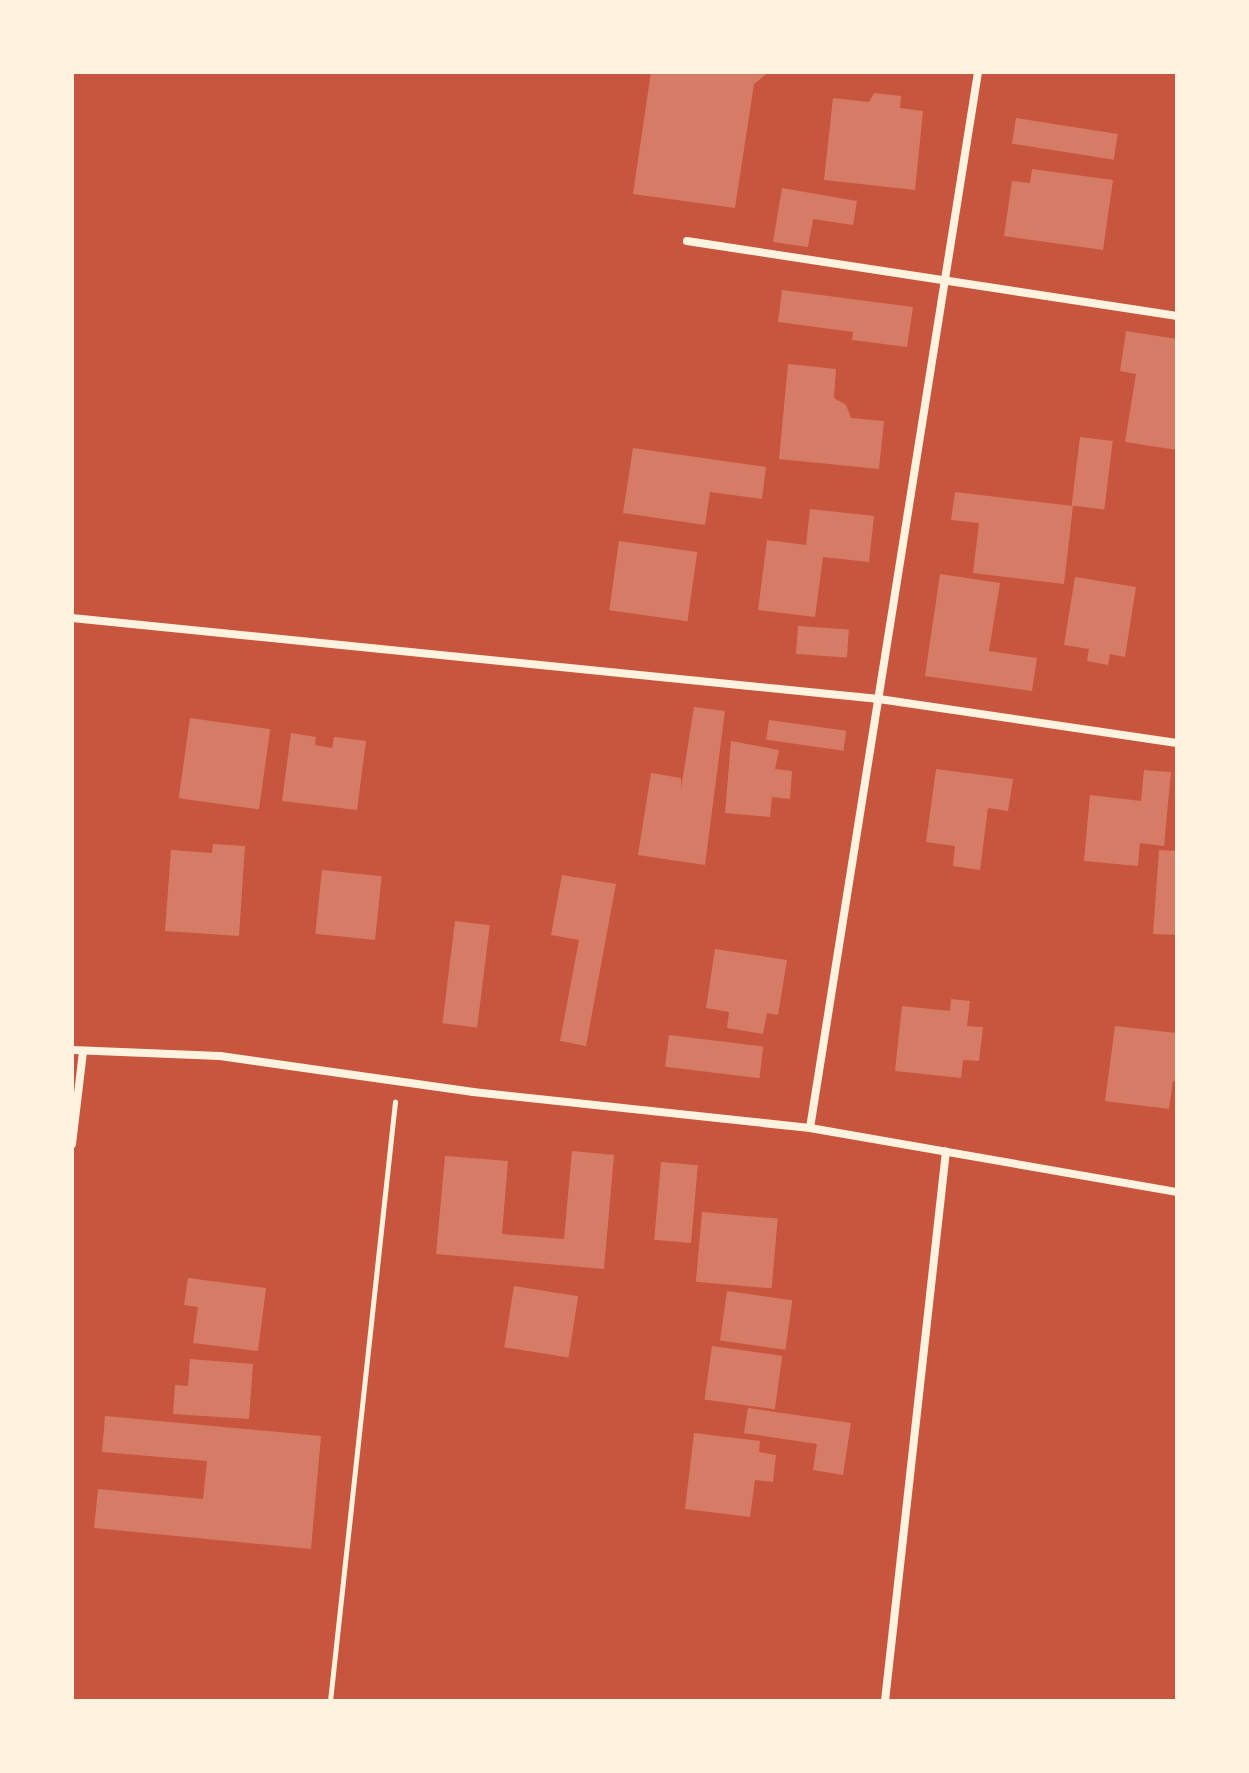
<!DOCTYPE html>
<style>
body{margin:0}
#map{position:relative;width:1249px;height:1773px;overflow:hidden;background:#c8553d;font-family:Commissioner,sans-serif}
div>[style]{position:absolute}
.building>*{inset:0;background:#d67c66;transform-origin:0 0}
.path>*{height:5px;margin:-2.5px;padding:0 2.5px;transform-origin:2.5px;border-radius:2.5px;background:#fff3e0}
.minor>*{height:8px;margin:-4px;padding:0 4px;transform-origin:4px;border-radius:4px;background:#fff3e0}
span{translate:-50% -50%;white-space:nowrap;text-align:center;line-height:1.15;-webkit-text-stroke:8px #fff3e0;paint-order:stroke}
.frame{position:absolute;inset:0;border:74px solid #fff3e0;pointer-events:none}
</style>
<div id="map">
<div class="building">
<i style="clip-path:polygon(651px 72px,769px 72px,754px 84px,735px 208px,633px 194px)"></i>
<i style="clip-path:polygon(874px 93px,901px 96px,900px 108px,923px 111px,915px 190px,824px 180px,833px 98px,869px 102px)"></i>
<i style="left:1016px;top:118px;width:103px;height:26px;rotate:9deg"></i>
<i style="clip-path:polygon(1032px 169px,1113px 180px,1103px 250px,1004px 236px,1012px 181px,1030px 183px)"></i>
<i style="clip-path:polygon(782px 188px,857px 201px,853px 225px,813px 219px,808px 247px,773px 242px)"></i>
<i style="clip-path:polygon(782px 290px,913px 307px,907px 347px,852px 340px,853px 332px,778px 322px)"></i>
<i style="clip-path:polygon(1126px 331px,1177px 339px,1177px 450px,1125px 442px,1136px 374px,1120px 371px)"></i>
<i style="clip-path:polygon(788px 364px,836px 369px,834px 398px,846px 405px,851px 418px,884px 421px,879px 469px,779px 459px)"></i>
<i style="left:1080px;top:437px;width:33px;height:69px;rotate:7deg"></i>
<i style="clip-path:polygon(633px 448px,766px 467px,762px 499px,710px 492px,705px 525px,623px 513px)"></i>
<i style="clip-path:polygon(955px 492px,1073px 506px,1064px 584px,973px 573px,979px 523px,951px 520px)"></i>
<i style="clip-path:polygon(810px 509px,874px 516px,869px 562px,823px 557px,815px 617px,758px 610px,767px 540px,806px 545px)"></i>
<i style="left:619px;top:541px;width:79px;height:70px;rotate:8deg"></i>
<i style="clip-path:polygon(940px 574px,1000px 583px,989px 651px,1037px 658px,1032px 691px,925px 676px)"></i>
<i style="clip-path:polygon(1075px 577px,1136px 587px,1125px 657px,1110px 654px,1108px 665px,1087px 661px,1089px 649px,1064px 645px)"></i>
<i style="left:798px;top:626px;width:51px;height:28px;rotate:4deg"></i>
<i style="clip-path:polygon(694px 707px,725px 711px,705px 865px,638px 855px,651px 773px,681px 778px,681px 789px)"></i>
<i style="left:190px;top:718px;width:81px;height:81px;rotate:8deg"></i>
<i style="left:769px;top:720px;width:78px;height:20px;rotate:8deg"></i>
<i style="clip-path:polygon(291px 733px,316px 737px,315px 745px,332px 748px,334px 737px,366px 741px,357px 810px,282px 801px)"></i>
<i style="clip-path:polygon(731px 741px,779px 750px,775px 769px,792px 771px,790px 799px,772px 797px,770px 817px,725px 813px)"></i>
<i style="clip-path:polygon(936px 769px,1013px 779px,1008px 811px,988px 808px,980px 870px,953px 866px,955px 846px,926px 842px)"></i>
<i style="clip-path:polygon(1144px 770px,1171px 772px,1164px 846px,1140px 843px,1138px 866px,1084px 861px,1090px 795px,1141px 801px)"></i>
<i style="clip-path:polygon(213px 844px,245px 846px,239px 936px,165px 931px,171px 850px,212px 853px)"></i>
<i style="clip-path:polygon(1159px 850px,1177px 851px,1177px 935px,1153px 934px)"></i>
<i style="left:322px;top:870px;width:60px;height:64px;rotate:6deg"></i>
<i style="clip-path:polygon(562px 875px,616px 884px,586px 1046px,560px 1041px,579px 940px,551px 935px)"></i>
<i style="left:455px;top:921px;width:35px;height:103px;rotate:7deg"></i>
<i style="clip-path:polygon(715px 949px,787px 960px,778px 1015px,767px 1013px,763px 1034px,727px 1028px,729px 1012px,706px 1008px)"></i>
<i style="clip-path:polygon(951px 999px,970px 1001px,967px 1026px,983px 1027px,979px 1061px,963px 1060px,961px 1078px,895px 1071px,902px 1006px,950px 1011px)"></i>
<i style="clip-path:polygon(1115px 1026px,1176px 1033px,1177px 1082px,1173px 1081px,1169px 1109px,1105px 1101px)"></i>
<i style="left:669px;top:1035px;width:95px;height:32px;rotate:7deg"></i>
<i style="clip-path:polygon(572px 1151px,614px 1155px,604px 1269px,436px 1254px,445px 1156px,508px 1161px,502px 1234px,564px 1239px)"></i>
<i style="left:661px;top:1162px;width:37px;height:78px;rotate:5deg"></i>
<i style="left:702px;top:1212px;width:76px;height:70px;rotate:5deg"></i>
<i style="clip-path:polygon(188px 1278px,266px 1288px,258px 1351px,193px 1343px,198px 1307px,184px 1305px)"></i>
<i style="left:514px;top:1286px;width:65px;height:62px;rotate:9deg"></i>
<i style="left:727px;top:1291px;width:66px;height:50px;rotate:8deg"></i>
<i style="left:712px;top:1346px;width:71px;height:54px;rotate:8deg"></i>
<i style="clip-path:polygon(190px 1359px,253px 1364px,249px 1419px,173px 1414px,175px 1385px,188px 1386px)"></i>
<i style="clip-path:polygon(748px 1408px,851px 1423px,843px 1475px,813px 1470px,817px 1444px,744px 1433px)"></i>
<i style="clip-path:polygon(105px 1416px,321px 1436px,311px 1549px,94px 1528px,98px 1489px,203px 1499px,207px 1461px,102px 1452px)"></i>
<i style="clip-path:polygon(694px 1433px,760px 1441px,759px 1452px,776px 1455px,773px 1482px,755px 1480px,750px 1517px,685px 1509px)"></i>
</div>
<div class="path">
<i style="left:330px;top:1701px;width:603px;rotate:-83.81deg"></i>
</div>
<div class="minor">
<i style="left:687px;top:241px;width:496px;rotate:8.7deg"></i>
<i style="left:72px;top:618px;width:811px;rotate:5.73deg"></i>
<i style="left:879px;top:699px;width:301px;rotate:8.4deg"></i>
<i style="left:72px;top:1050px;width:148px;rotate:2.3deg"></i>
<i style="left:220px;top:1056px;width:256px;rotate:8.1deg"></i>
<i style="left:473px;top:1092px;width:339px;rotate:6.1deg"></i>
<i style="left:810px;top:1128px;width:373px;rotate:9.9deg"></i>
<i style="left:810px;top:1128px;width:1069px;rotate:-80.96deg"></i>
<i style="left:72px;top:1144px;width:93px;rotate:-83.2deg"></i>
<i style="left:885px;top:1701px;width:553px;rotate:-83.67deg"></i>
</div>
<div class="frame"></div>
</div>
